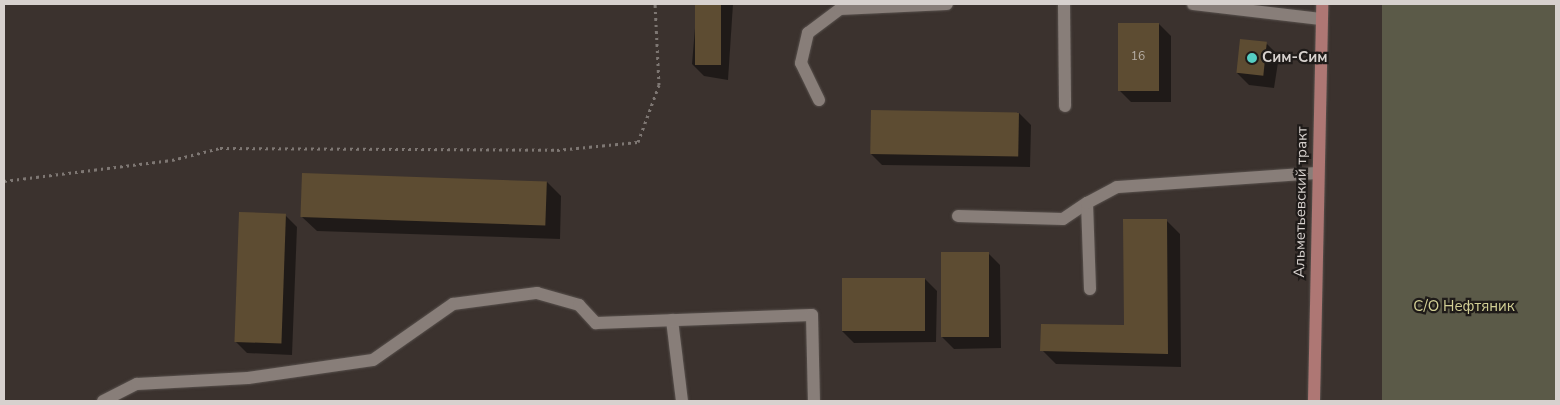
<!DOCTYPE html>
<meta charset="utf-8">
<style>
body{margin:0}
#map{position:relative;width:1560px;height:405px;overflow:hidden;background:#3b322e;font-family:"Nunito Sans",sans-serif}
div>[style]{position:absolute}
.green>*{inset:0;background:#5b5a48;transform-origin:0 0}
.shadow>*{inset:0;background:#0007}
.building>*{inset:0;background:#5d4c32;transform-origin:0 0}
.path>*{height:3px;margin-top:-1.5px;transform-origin:0;background:repeating-linear-gradient(90deg,#7e7773 0 2.5px,transparent 0 6.5px)}
.roads{filter:drop-shadow(0 0 1px #58514d) drop-shadow(0 0 1px #58514d)}
.minor>*{height:12px;margin:-6px;padding:0 6px;transform-origin:6px;border-radius:6px;background:#887e79}
.major>*{height:12px;margin:-6px;padding:0 6px;transform-origin:6px;border-radius:6px;background:#ae7774}
.dots>*{width:14px;height:14px;translate:-50% -50%;box-sizing:border-box;border:2px solid #1f1b19;border-radius:50%}
span{translate:-50% -50%;white-space:nowrap;text-align:center;line-height:1.15;-webkit-text-stroke:4.5px #1f1b19;paint-order:stroke}
.number-label{font-size:12px;color:#b8b0a7}
.number-label span{-webkit-text-stroke-width:0}
.poi-label{font-size:15px;color:#d7d1ce;font-weight:700}
.left{translate:0 -50%;text-align:left}
.street-label{font-size:15px;color:#d7d1ce}
.park-label{font-size:15px;color:#d2cf95}
.frame{position:absolute;inset:0;border:5px solid #d7d1ce;pointer-events:none}
</style>
<div id="map">
<div class="green">
<i style="left:1382px;top:4px;width:174px;height:397px"></i>
</div>
<div class="shadow">
<i style="clip-path:polygon(697px 4px,733px 4px,728px 80px,704px 76px,692px 64px)"></i>
<i style="clip-path:polygon(1159px 24px,1171px 36px,1171px 102px,1131px 102px,1119px 90px)"></i>
<i style="clip-path:polygon(1267px 44px,1279px 56px,1274px 88px,1249px 85px,1237px 73px)"></i>
<i style="clip-path:polygon(1019px 113px,1031px 125px,1030px 167px,882px 165px,870px 153px)"></i>
<i style="clip-path:polygon(547px 182px,561px 196px,560px 239px,317px 231px,302px 217px)"></i>
<i style="clip-path:polygon(285px 215px,297px 227px,292px 355px,247px 353px,235px 341px)"></i>
<i style="clip-path:polygon(1166px 220px,1180px 234px,1181px 367px,1056px 364px,1042px 350px,1126px 326px)"></i>
<i style="clip-path:polygon(988px 253px,1000px 265px,1001px 348px,954px 349px,942px 337px)"></i>
<i style="clip-path:polygon(925px 279px,937px 291px,936px 342px,854px 343px,842px 331px)"></i>
</div>
<div class="building">
<i style="left:695px;top:4px;width:26px;height:61px"></i>
<i style="left:1118px;top:23px;width:41px;height:68px"></i>
<i style="left:1240px;top:39px;width:27px;height:34px;rotate:6deg"></i>
<i style="left:871px;top:110px;width:148px;height:44px;rotate:1deg"></i>
<i style="left:302px;top:173px;width:245px;height:44px;rotate:2deg"></i>
<i style="left:239px;top:212px;width:47px;height:130px;rotate:2deg"></i>
<i style="clip-path:polygon(1123px 219px,1167px 219px,1168px 354px,1040px 351px,1041px 324px,1124px 325px)"></i>
<i style="left:941px;top:252px;width:48px;height:85px"></i>
<i style="left:925px;top:278px;width:53px;height:83px;rotate:90deg"></i>
</div>
<div class="path">
<i style="left:4px;top:181px;width:169px;rotate:-7.1deg"></i>
<i style="left:172px;top:160px;width:49px;rotate:-14deg"></i>
<i style="left:220px;top:148px;width:337px;rotate:0.3deg"></i>
<i style="left:557px;top:150px;width:81px;rotate:-5.6deg"></i>
<i style="left:638px;top:142px;width:61px;rotate:-69.8deg"></i>
<i style="left:659px;top:85px;width:81px;rotate:-92.8deg"></i>
</div>
<div class="roads">
<div class="minor">
<i style="left:1064px;top:4px;width:102px;rotate:89.4deg"></i>
<i style="left:1193px;top:4px;width:129px;rotate:6.7deg"></i>
<i style="left:819px;top:100px;width:41px;rotate:-115.9deg"></i>
<i style="left:801px;top:63px;width:31px;rotate:-77deg"></i>
<i style="left:808px;top:33px;width:40px;rotate:-37deg"></i>
<i style="left:840px;top:9px;width:107px;rotate:-2.7deg"></i>
<i style="left:958px;top:216px;width:105px;rotate:1.6deg"></i>
<i style="left:1063px;top:219px;width:29px;rotate:-34deg"></i>
<i style="left:1090px;top:289px;width:86px;rotate:-92deg"></i>
<i style="left:1087px;top:203px;width:34px;rotate:-28deg"></i>
<i style="left:1117px;top:187px;width:201px;rotate:-4deg"></i>
<i style="left:672px;top:320px;width:82px;rotate:83deg"></i>
<i style="left:103px;top:401px;width:38px;rotate:-27deg"></i>
<i style="left:137px;top:384px;width:111px;rotate:-3.1deg"></i>
<i style="left:248px;top:378px;width:126px;rotate:-8.2deg"></i>
<i style="left:373px;top:360px;width:98px;rotate:-35deg"></i>
<i style="left:453px;top:304px;width:85px;rotate:-7.5deg"></i>
<i style="left:537px;top:293px;width:44px;rotate:15.9deg"></i>
<i style="left:579px;top:305px;width:25px;rotate:47deg"></i>
<i style="left:596px;top:323px;width:216px;rotate:-2.1deg"></i>
<i style="left:812px;top:315px;width:86px;rotate:88.7deg"></i>
</div>
<div class="major">
<i style="left:1314px;top:401px;width:397px;rotate:-88.8deg"></i>
</div>
</div>
<div class="dots">
<i style="left:1252px;top:58px;background:#56cec3"></i>
</div>
<div class="number-label">
<span style="left:1138px;top:57px">16</span>
</div>
<div class="poi-label">
<span class="left" style="left:1262px;top:58px">Сим-Сим</span>
</div>
<div class="street-label">
<span style="left:1301px;top:202px;rotate:-89deg">Альметьевский тракт</span>
</div>
<div class="park-label">
<span style="left:1464px;top:307px">С/О Нефтяник</span>
</div>
<div class="frame"></div>
</div>
